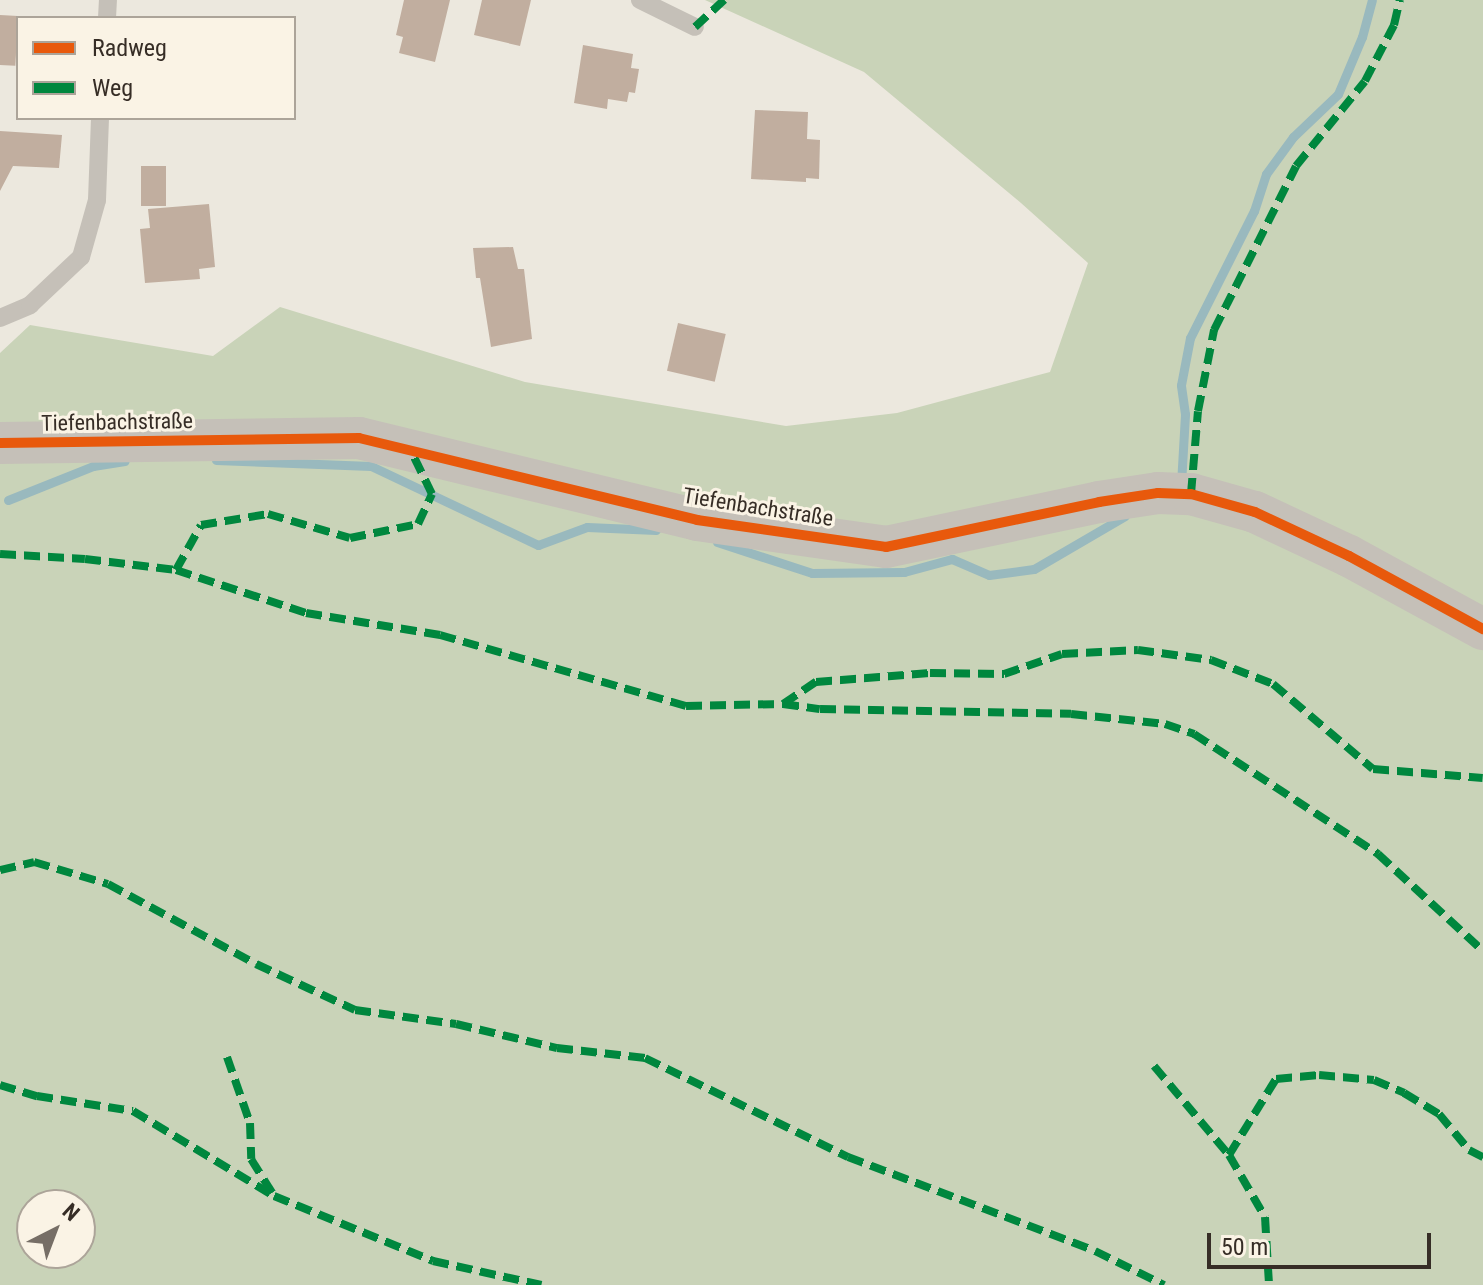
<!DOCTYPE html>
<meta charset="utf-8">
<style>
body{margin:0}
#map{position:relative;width:1483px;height:1285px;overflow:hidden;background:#ece8de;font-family:"Roboto Condensed",sans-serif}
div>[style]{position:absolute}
.green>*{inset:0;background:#c9d3b8}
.stream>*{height:9px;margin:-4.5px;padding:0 4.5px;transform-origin:4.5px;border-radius:4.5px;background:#99b9be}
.building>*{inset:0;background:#c1ae9f;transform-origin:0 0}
.service>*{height:18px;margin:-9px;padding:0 9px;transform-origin:9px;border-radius:9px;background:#c5c0b8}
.tertiary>*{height:42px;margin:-21px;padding:0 21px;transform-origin:21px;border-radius:21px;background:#c5c0b8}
.quiet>*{height:8px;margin-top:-4px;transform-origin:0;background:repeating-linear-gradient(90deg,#00873e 0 16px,transparent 0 24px)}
.cycleway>*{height:10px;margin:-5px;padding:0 5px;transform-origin:5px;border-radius:5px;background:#e8590c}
span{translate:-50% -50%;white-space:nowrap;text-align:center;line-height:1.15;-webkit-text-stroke:6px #faf3e5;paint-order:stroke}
.street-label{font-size:22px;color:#362d26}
.legend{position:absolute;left:16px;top:16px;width:280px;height:104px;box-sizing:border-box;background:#faf3e5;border:2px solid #aca499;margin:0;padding:10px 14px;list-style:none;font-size:24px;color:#362d26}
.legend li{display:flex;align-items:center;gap:16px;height:40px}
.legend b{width:40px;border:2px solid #aca499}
.north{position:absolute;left:16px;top:1189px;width:80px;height:80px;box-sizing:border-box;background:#faf3e5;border:2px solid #aca499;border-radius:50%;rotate:42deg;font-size:22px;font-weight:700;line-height:32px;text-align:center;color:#362d26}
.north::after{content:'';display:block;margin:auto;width:28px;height:36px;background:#766e66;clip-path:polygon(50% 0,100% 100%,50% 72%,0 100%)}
.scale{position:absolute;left:1207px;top:1233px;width:224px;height:36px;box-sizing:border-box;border:4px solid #362d26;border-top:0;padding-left:10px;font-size:24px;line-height:28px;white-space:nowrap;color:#362d26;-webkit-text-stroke:6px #faf3e5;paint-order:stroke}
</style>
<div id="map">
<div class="green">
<i style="clip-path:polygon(evenodd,705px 0,1483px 0,1483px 1285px,0 1285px,0 353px,30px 325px,213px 356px,280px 307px,525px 382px,786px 426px,897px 413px,1050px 372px,1088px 263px,1021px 203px,864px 72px,705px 0,32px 1205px,80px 1205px,80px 1253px,32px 1253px,32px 1205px)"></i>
</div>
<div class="stream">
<i style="left:216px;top:460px;width:155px;rotate:2.2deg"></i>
<i style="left:371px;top:466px;width:185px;rotate:25.3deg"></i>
<i style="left:538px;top:545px;width:52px;rotate:-20.2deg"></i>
<i style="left:587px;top:527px;width:69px;rotate:2.5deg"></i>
<i style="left:1181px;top:484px;width:70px;rotate:-86.7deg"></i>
<i style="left:1185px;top:414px;width:29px;rotate:-98deg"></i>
<i style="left:1181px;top:385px;width:48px;rotate:-79.2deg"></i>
<i style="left:1190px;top:338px;width:142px;rotate:-63.3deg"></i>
<i style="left:1254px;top:211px;width:39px;rotate:-72deg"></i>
<i style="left:1266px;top:174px;width:46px;rotate:-53.9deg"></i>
<i style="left:1293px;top:137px;width:62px;rotate:-43.7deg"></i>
<i style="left:1338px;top:94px;width:62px;rotate:-67.2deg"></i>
<i style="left:1362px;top:37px;width:38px;rotate:-75deg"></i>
<i style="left:8px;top:500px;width:92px;rotate:-21.8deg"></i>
<i style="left:93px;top:466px;width:32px;rotate:-9deg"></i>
<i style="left:717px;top:542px;width:100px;rotate:18.1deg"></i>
<i style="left:812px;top:573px;width:92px;rotate:-0.6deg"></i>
<i style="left:904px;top:572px;width:50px;rotate:-15.2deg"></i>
<i style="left:952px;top:559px;width:40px;rotate:23.4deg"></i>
<i style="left:989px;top:575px;width:45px;rotate:-7.6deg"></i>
<i style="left:1034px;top:569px;width:105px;rotate:-30.2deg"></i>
</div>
<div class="building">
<i style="clip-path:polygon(404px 0,450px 0,435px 62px,399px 53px,403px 37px,396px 35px)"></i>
<i style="clip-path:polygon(482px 0,531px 0,520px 46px,474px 35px)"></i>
<i style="left:0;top:15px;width:18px;height:50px;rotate:3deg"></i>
<i style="clip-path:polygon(583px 45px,633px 54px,631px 68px,639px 69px,635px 93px,629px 92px,627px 102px,608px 99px,607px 109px,574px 103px)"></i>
<i style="clip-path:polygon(755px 110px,808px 112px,807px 139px,820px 140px,819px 179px,806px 178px,806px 182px,751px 179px)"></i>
<i style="clip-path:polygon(0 131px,62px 135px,59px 168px,13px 166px,0 191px)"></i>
<i style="left:141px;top:166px;width:25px;height:40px"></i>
<i style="clip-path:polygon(209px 204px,215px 267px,199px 269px,200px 279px,145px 283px,140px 229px,150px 228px,148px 209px)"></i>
<i style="clip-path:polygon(513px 247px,518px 269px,524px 269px,532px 339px,491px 347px,480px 278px,476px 278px,473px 248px)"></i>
<i style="left:678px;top:323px;width:49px;height:49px;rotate:13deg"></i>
</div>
<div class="service">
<i style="left:640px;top:0;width:61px;rotate:26.1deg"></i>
<i style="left:107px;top:18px;width:18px;rotate:-87deg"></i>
<i style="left:0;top:318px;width:33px;rotate:-23deg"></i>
<i style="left:30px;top:305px;width:70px;rotate:-43.3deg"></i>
<i style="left:81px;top:257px;width:59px;rotate:-74.3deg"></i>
<i style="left:97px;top:200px;width:82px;rotate:-87.9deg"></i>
</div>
<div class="tertiary">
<i style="left:0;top:443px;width:359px;rotate:-0.8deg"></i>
<i style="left:359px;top:438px;width:348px;rotate:13.6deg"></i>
<i style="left:697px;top:520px;width:191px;rotate:8.1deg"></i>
<i style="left:886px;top:547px;width:218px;rotate:-11.9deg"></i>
<i style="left:1099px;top:502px;width:60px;rotate:-8.7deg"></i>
<i style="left:1158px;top:493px;width:33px;rotate:2deg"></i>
<i style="left:1191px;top:494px;width:66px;rotate:15.7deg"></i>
<i style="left:1255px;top:512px;width:104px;rotate:25.1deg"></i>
<i style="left:1349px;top:556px;width:153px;rotate:28.6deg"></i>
</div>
<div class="quiet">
<i style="left:695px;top:27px;width:40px;rotate:-43deg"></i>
<i style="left:1191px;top:494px;width:83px;rotate:-85.2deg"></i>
<i style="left:1198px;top:411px;width:83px;rotate:-78.8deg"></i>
<i style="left:1214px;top:330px;width:183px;rotate:-63.4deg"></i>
<i style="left:1296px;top:166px;width:109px;rotate:-50.9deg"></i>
<i style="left:1365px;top:81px;width:63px;rotate:-62.6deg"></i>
<i style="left:1394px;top:25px;width:26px;rotate:-77deg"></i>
<i style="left:0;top:554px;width:85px;rotate:3.4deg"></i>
<i style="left:85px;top:559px;width:92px;rotate:6.9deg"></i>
<i style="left:176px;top:570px;width:137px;rotate:18.3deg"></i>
<i style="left:306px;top:613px;width:136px;rotate:9.3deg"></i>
<i style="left:440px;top:635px;width:256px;rotate:16.1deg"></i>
<i style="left:686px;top:706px;width:97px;rotate:-1.2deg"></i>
<i style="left:783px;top:704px;width:37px;rotate:8deg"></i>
<i style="left:820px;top:709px;width:251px;rotate:1.1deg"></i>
<i style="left:1071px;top:714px;width:95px;rotate:6.1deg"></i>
<i style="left:1165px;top:724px;width:31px;rotate:19deg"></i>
<i style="left:1194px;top:734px;width:220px;rotate:33.1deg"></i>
<i style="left:1378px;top:854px;width:143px;rotate:42.7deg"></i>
<i style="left:176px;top:570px;width:51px;rotate:-60.9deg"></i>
<i style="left:201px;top:525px;width:68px;rotate:-9.3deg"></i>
<i style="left:268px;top:514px;width:85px;rotate:16.3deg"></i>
<i style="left:350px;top:538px;width:69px;rotate:-11.6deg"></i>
<i style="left:418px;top:524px;width:33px;rotate:-65deg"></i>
<i style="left:432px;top:494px;width:48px;rotate:-116deg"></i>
<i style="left:783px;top:704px;width:40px;rotate:-34deg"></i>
<i style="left:816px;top:682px;width:114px;rotate:-4.5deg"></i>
<i style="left:930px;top:673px;width:74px;rotate:0.8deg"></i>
<i style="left:1004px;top:674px;width:61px;rotate:-19deg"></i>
<i style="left:1062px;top:654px;width:76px;rotate:-3deg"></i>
<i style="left:1138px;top:650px;width:74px;rotate:7.8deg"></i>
<i style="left:1211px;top:660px;width:66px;rotate:21.2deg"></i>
<i style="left:1273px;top:684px;width:131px;rotate:40.4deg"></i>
<i style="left:1373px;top:769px;width:110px;rotate:4.7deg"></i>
<i style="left:0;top:870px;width:35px;rotate:-13deg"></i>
<i style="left:34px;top:862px;width:77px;rotate:16.6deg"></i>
<i style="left:108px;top:884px;width:168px;rotate:28.4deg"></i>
<i style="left:256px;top:964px;width:109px;rotate:24.9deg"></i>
<i style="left:355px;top:1010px;width:102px;rotate:7.9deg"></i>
<i style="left:456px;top:1024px;width:104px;rotate:13.4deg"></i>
<i style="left:557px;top:1048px;width:89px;rotate:6.5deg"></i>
<i style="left:645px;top:1058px;width:226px;rotate:26deg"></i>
<i style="left:848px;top:1157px;width:264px;rotate:20.8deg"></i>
<i style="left:1095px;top:1251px;width:77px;rotate:26.2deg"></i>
<i style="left:227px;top:1057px;width:70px;rotate:70.8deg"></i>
<i style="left:250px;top:1123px;width:36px;rotate:88deg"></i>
<i style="left:251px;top:1159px;width:40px;rotate:58deg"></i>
<i style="left:1154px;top:1066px;width:116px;rotate:49.9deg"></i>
<i style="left:1229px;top:1155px;width:72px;rotate:59.9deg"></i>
<i style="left:1265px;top:1217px;width:68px;rotate:86.6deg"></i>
<i style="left:0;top:1085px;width:39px;rotate:17deg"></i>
<i style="left:37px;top:1096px;width:97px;rotate:8.9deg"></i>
<i style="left:133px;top:1111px;width:165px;rotate:31.1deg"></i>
<i style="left:274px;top:1196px;width:172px;rotate:22.2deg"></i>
<i style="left:433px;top:1261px;width:111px;rotate:12.5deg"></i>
<i style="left:1229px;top:1155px;width:89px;rotate:-58.3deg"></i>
<i style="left:1276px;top:1079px;width:43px;rotate:-5.3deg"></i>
<i style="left:1319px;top:1075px;width:55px;rotate:5.2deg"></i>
<i style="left:1374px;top:1080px;width:33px;rotate:23deg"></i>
<i style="left:1404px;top:1093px;width:41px;rotate:31deg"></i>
<i style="left:1439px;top:1114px;width:47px;rotate:50.2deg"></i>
<i style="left:1469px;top:1150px;width:16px;rotate:27deg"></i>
</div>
<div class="cycleway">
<i style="left:0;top:443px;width:359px;rotate:-0.8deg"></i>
<i style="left:359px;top:438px;width:348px;rotate:13.6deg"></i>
<i style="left:697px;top:520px;width:191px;rotate:8.1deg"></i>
<i style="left:886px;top:547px;width:218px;rotate:-11.9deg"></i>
<i style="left:1099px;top:502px;width:60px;rotate:-8.7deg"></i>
<i style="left:1158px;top:493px;width:33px;rotate:2deg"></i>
<i style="left:1191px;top:494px;width:66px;rotate:15.7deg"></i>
<i style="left:1255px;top:512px;width:104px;rotate:25.1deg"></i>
<i style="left:1349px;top:556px;width:153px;rotate:28.6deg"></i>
</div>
<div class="street-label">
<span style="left:117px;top:422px;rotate:-1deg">Tiefenbachstraße</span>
<span style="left:758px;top:507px;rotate:9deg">Tiefenbachstraße</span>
</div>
<ul class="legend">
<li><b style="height:10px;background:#e8590c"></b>Radweg</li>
<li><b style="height:10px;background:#00873e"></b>Weg</li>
</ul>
<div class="north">N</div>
<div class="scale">50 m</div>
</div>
